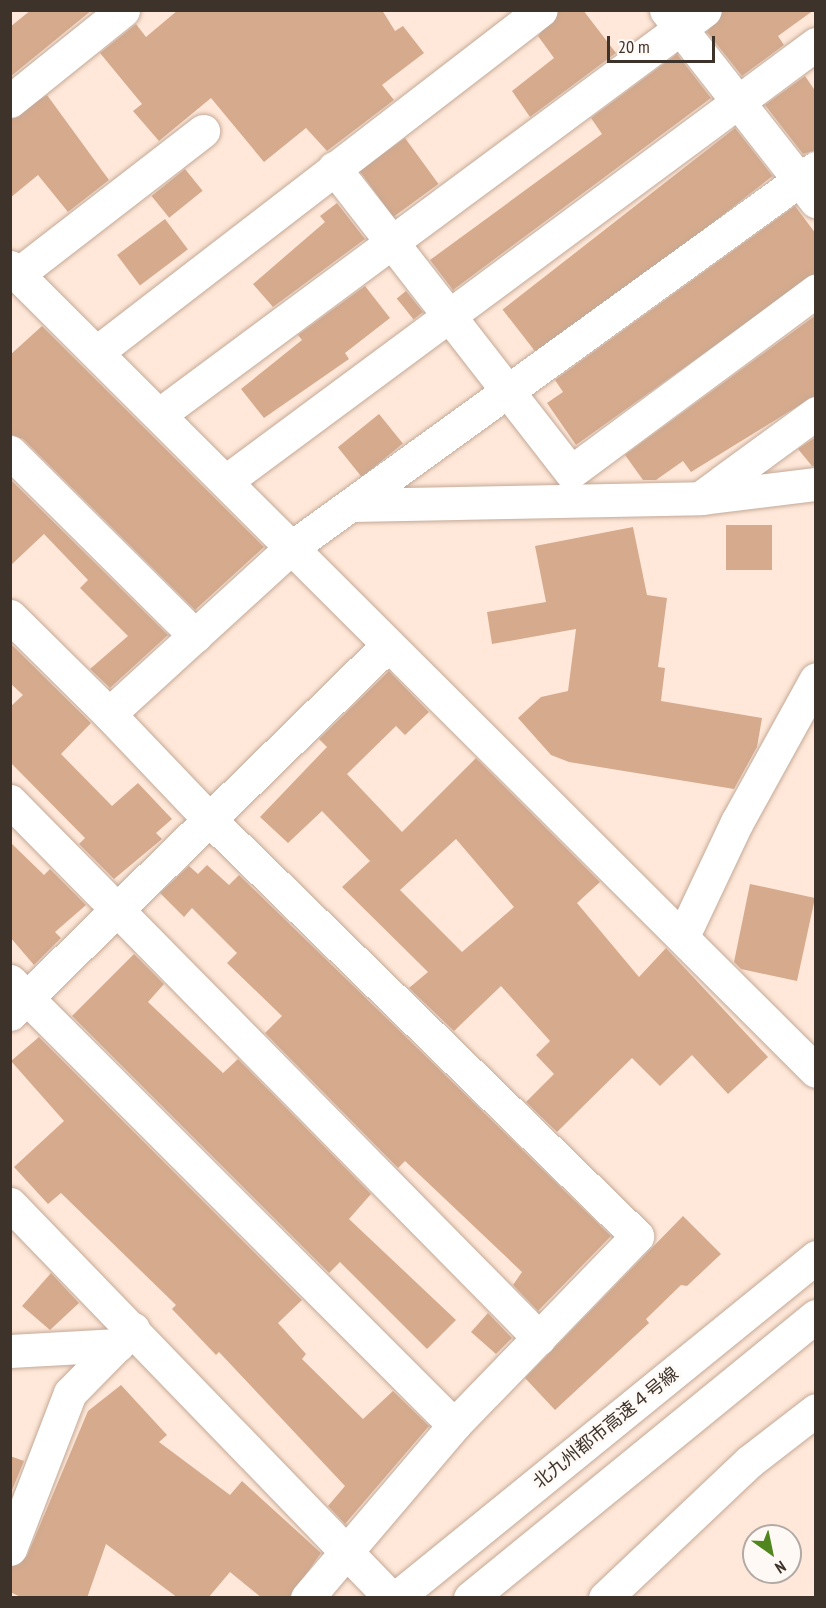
<!DOCTYPE html>
<meta charset="utf-8">
<style>
body{margin:0}
#map{position:relative;width:826px;height:1608px;overflow:hidden;background:#ffe8d9;font-family:"PT Sans Narrow","Noto Sans JP",sans-serif}
div>[style]{position:absolute}
.building>*{inset:0;background:#d5aa8d;transform-origin:0 0}
.roads{filter:drop-shadow(0 0 2px #c4a997) drop-shadow(0 0 2px #c4a997)}
.minor>*{height:33px;margin:-16.5px;padding:0 16.5px;transform-origin:16.5px;border-radius:16.5px;background:#fff}
.highway>*{height:33px;margin:-16.5px;padding:0 16.5px;transform-origin:16.5px;border-radius:16.5px;background:#fff}
span{translate:-50% -50%;white-space:nowrap;text-align:center;line-height:1.15;-webkit-text-stroke:4.5px #fff9f6;paint-order:stroke}
.street-label{font-size:18px;color:#3d332b}
.frame{position:absolute;inset:0;border:12px solid #3d332b;pointer-events:none}
.north{position:absolute;left:742px;top:1524px;width:60px;height:60px;box-sizing:border-box;background:#fff9f6;border:2px solid #b1aaa5;border-radius:50%;rotate:147deg;font-size:16px;font-weight:700;line-height:24px;text-align:center;color:#3d332b}
.north::after{content:'';display:block;margin:auto;width:21px;height:27px;background:#51861e;clip-path:polygon(50% 0,100% 100%,50% 72%,0 100%)}
.scale{position:absolute;left:607px;top:36px;width:108px;height:27px;box-sizing:border-box;border:3px solid #3d332b;border-top:0;padding-left:8px;font-size:18px;line-height:21px;white-space:nowrap;color:#3d332b;-webkit-text-stroke:4px #fff9f6;paint-order:stroke}
</style>
<div id="map">
<div class="building">
<i style="clip-path:polygon(31px 10px,92px 10px,10px 77px,10px 27px)"></i>
<i style="clip-path:polygon(178px 10px,382px 10px,395px 31px,403px 26px,424px 53px,382px 85px,394px 100px,327px 151px,306px 128px,264px 162px,211px 98px,159px 141px,133px 111px,142px 104px,100px 53px,136px 24px,146px 37px)"></i>
<i style="clip-path:polygon(559px 10px,583px 10px,616px 53px,530px 117px,512px 91px,554px 58px,538px 36px)"></i>
<i style="clip-path:polygon(723px 10px,814px 10px,778px 36px,784px 45px,742px 76px,707px 32px)"></i>
<i style="clip-path:polygon(677px 54px,711px 98px,453px 290px,430px 260px,602px 134px,591px 118px)"></i>
<i style="clip-path:polygon(805px 76px,816px 92px,816px 150px,803px 154px,765px 105px)"></i>
<i style="clip-path:polygon(47px 95px,109px 180px,68px 212px,38px 175px,10px 198px,10px 119px)"></i>
<i style="left:735px;top:128px;width:61px;height:295px;rotate:52deg"></i>
<i style="left:405px;top:138px;width:57px;height:56px;rotate:54deg"></i>
<i style="left:185px;top:169px;width:28px;height:43px;rotate:51deg"></i>
<i style="clip-path:polygon(337px 203px,365px 239px,273px 307px,253px 284px,325px 222px,320px 216px)"></i>
<i style="clip-path:polygon(795px 206px,816px 234px,816px 273px,576px 445px,547px 403px,563px 392px,555px 380px)"></i>
<i style="left:165px;top:219px;width:38px;height:60px;rotate:53deg"></i>
<i style="clip-path:polygon(365px 286px,390px 318px,345px 353px,349px 359px,264px 418px,241px 389px,302px 340px,298px 335px)"></i>
<i style="left:406px;top:291px;width:27px;height:12px;rotate:51deg"></i>
<i style="clip-path:polygon(816px 315px,816px 395px,691px 472px,683px 461px,656px 480px,643px 480px,625px 455px)"></i>
<i style="clip-path:polygon(42px 326px,264px 547px,195px 610px,23px 439px,10px 434px,10px 355px)"></i>
<i style="left:379px;top:414px;width:38px;height:53px;rotate:51deg"></i>
<i style="clip-path:polygon(816px 437px,816px 466px,812px 466px,798px 449px)"></i>
<i style="clip-path:polygon(10px 479px,168px 635px,110px 688px,90px 669px,128px 636px,80px 588px,88px 580px,44px 534px,10px 566px)"></i>
<i style="left:726px;top:525px;width:46px;height:45px"></i>
<i style="clip-path:polygon(633px 527px,647px 595px,667px 598px,658px 667px,665px 668px,661px 701px,762px 718px,757px 747px,734px 789px,569px 762px,551px 755px,518px 718px,541px 697px,568px 691px,576px 629px,492px 644px,487px 612px,546px 602px,535px 546px)"></i>
<i style="clip-path:polygon(10px 643px,91px 723px,61px 754px,112px 806px,138px 783px,172px 819px,156px 833px,162px 839px,114px 879px,79px 844px,85px 838px,10px 762px,10px 707px,23px 695px,10px 683px)"></i>
<i style="clip-path:polygon(evenodd,389px 671px,429px 712px,405px 735px,396px 726px,347px 774px,402px 832px,476px 758px,600px 882px,577px 903px,639px 977px,666px 948px,768px 1057px,728px 1094px,692px 1055px,660px 1086px,632px 1058px,557px 1132px,526px 1102px,554px 1074px,536px 1055px,550px 1041px,501px 986px,454px 1031px,409px 988px,428px 972px,342px 887px,370px 861px,322px 811px,288px 843px,260px 817px,327px 747px,319px 739px,389px 671px,456px 839px,514px 907px,462px 952px,400px 890px,456px 839px)"></i>
<i style="clip-path:polygon(10px 842px,44px 875px,50px 869px,86px 905px,55px 932px,61px 938px,34px 965px,10px 937px)"></i>
<i style="clip-path:polygon(207px 865px,229px 885px,239px 875px,611px 1236px,538px 1311px,513px 1285px,522px 1272px,405px 1161px,398px 1168px,265px 1033px,282px 1016px,227px 963px,237px 953px,192px 908px,184px 917px,160px 893px,189px 866px,198px 874px)"></i>
<i style="clip-path:polygon(750px 884px,815px 898px,797px 981px,741px 969px,734px 962px)"></i>
<i style="clip-path:polygon(134px 954px,164px 984px,148px 1002px,223px 1073px,238px 1059px,371px 1194px,349px 1219px,456px 1320px,427px 1349px,340px 1262px,329px 1273px,72px 1016px)"></i>
<i style="clip-path:polygon(39px 1037px,302px 1300px,278px 1323px,306px 1354px,302px 1359px,363px 1419px,393px 1391px,429px 1426px,345px 1524px,328px 1506px,345px 1486px,219px 1352px,216px 1355px,172px 1309px,176px 1305px,61px 1193px,48px 1204px,14px 1167px,64px 1121px,11px 1061px)"></i>
<i style="clip-path:polygon(683px 1216px,721px 1254px,687px 1286px,681px 1285px,646px 1319px,649px 1323px,555px 1410px,525px 1378px)"></i>
<i style="clip-path:polygon(51px 1273px,79px 1303px,50px 1330px,22px 1306px)"></i>
<i style="clip-path:polygon(488px 1313px,512px 1338px,496px 1354px,471px 1332px)"></i>
<i style="clip-path:polygon(121px 1385px,167px 1435px,159px 1442px,230px 1495px,242px 1481px,321px 1553px,289px 1598px,262px 1598px,230px 1572px,208px 1598px,178px 1598px,106px 1544px,87px 1598px,23px 1598px,10px 1592px,10px 1567px,27px 1556px,88px 1411px)"></i>
<i style="clip-path:polygon(10px 1456px,24px 1461px,10px 1495px)"></i>
</div>
<div class="roads">
<div class="minor">
<i style="left:666px;top:10px;width:243px;rotate:51.9deg"></i>
<i style="left:10px;top:101px;width:145px;rotate:-38.8deg"></i>
<i style="left:334px;top:168px;width:385px;rotate:52.1deg"></i>
<i style="left:571px;top:472px;width:305px;rotate:-36.5deg"></i>
<i style="left:10px;top:267px;width:1138px;rotate:44.93deg"></i>
<i style="left:18px;top:274px;width:234px;rotate:-37.7deg"></i>
<i style="left:97px;top:352px;width:560px;rotate:-37.61deg"></i>
<i style="left:160px;top:414px;width:678px;rotate:-36.55deg"></i>
<i style="left:10px;top:452px;width:261px;rotate:44.8deg"></i>
<i style="left:226px;top:481px;width:734px;rotate:-36.53deg"></i>
<i style="left:702px;top:498px;width:115px;rotate:-7deg"></i>
<i style="left:351px;top:505px;width:349px;rotate:-1.1deg"></i>
<i style="left:700px;top:498px;width:144px;rotate:-36.2deg"></i>
<i style="left:10px;top:616px;width:139px;rotate:44.7deg"></i>
<i style="left:10px;top:801px;width:754px;rotate:45.43deg"></i>
<i style="left:683px;top:936px;width:126px;rotate:-64.7deg"></i>
<i style="left:737px;top:822px;width:163px;rotate:-61.1deg"></i>
<i style="left:10px;top:981px;width:628px;rotate:45deg"></i>
<i style="left:10px;top:1014px;width:527px;rotate:-44.31deg"></i>
<i style="left:10px;top:1204px;width:548px;rotate:45.96deg"></i>
<i style="left:10px;top:1351px;width:108px;rotate:-3.2deg"></i>
<i style="left:10px;top:1549px;width:167px;rotate:-69deg"></i>
<i style="left:70px;top:1393px;width:90px;rotate:-45.5deg"></i>
<i style="left:307px;top:1598px;width:227px;rotate:-49.6deg"></i>
<i style="left:454px;top:1425px;width:263px;rotate:-45.9deg"></i>
<i style="left:637px;top:1236px;width:596px;rotate:-135.75deg"></i>
<i style="left:210px;top:820px;width:146px;rotate:-133.6deg"></i>
<i style="left:109px;top:714px;width:248px;rotate:-42.4deg"></i>
<i style="left:292px;top:547px;width:647px;rotate:-35.88deg"></i>
<i style="left:605px;top:1598px;width:199px;rotate:-43.4deg"></i>
<i style="left:750px;top:1461px;width:83px;rotate:-37.7deg"></i>
</div>
<div class="highway">
<i style="left:396px;top:1598px;width:541px;rotate:-39.07deg"></i>
<i style="left:470px;top:1598px;width:446px;rotate:-39.2deg"></i>
</div>
</div>
<div class="street-label">
<span style="left:606px;top:1428px;rotate:-39deg">北九州都市高速４号線</span>
</div>
<div class="frame"></div>
<div class="north">N</div>
<div class="scale">20 m</div>
</div>
